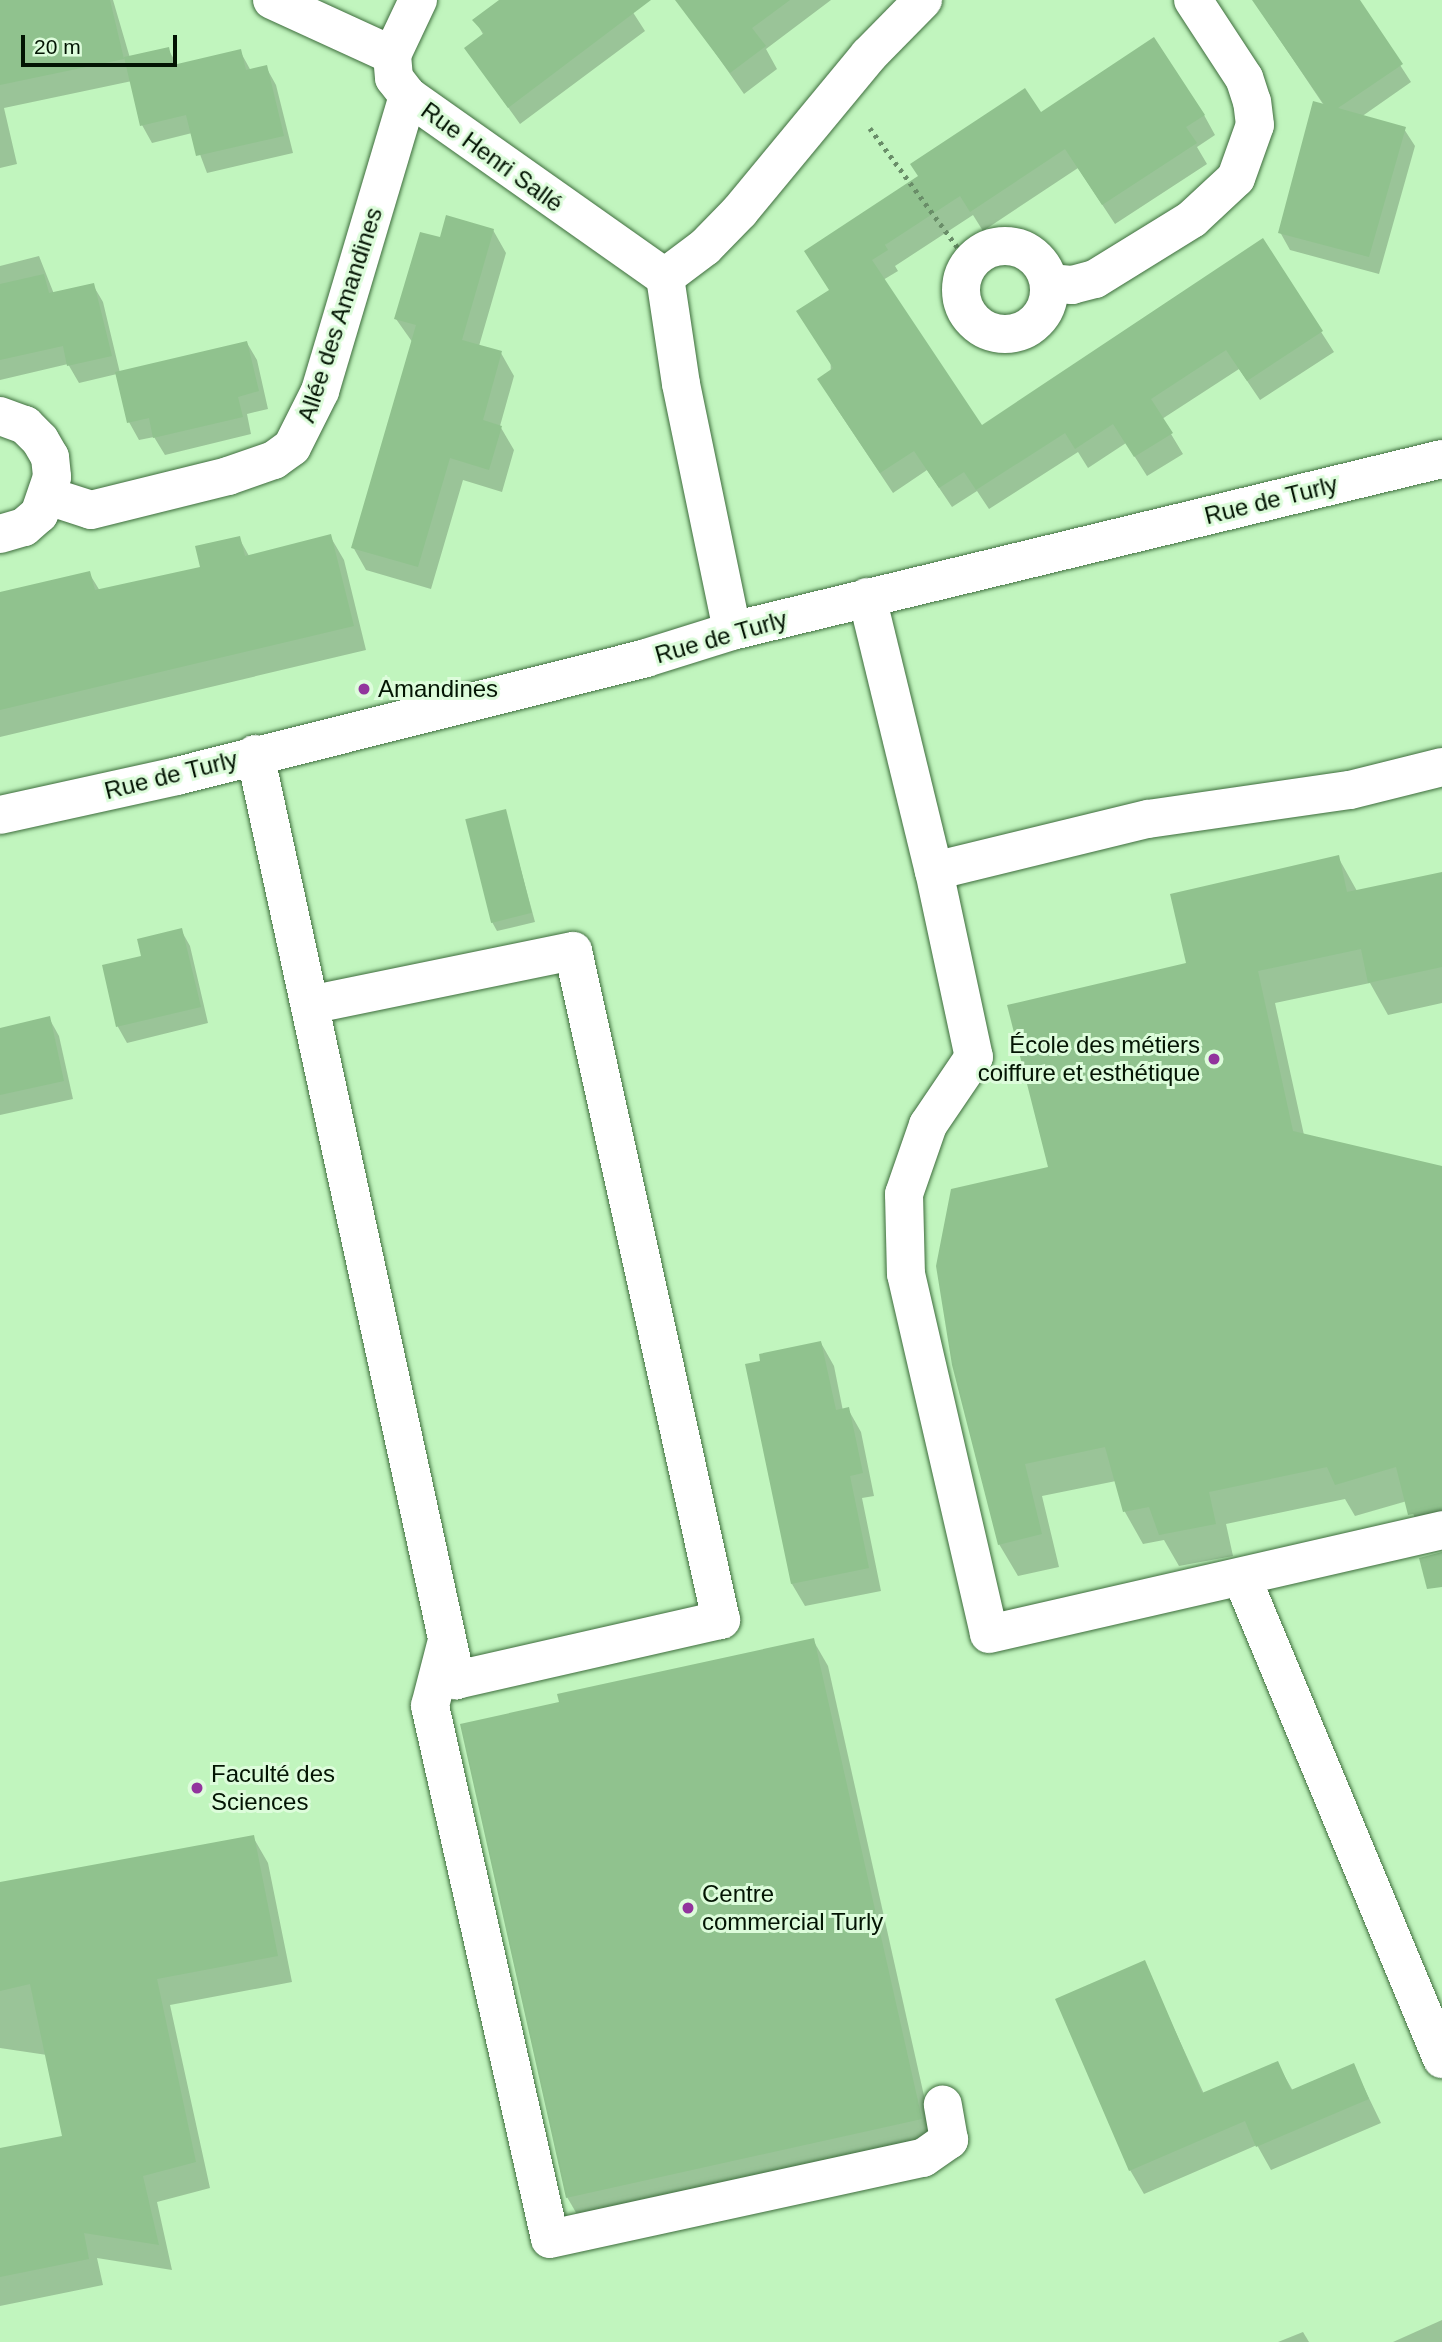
<!DOCTYPE html>
<meta charset="utf-8">
<style>
body{margin:0}
#map{position:relative;width:1442px;height:2342px;overflow:hidden;background:#c1f5be;font-family:Arial,sans-serif}
div>[style]{position:absolute}
.shadow>*{inset:0;background:#0003}
.building>*{inset:0;background:#90c28e;transform-origin:0 0}
.path>*{height:4.5px;margin-top:-2.25px;transform-origin:0;background:repeating-linear-gradient(90deg,#698d68 0 3.5px,transparent 0 8.5px)}
.roads{filter:drop-shadow(0 0 2px #3e6d3d) drop-shadow(0 0 2px #3e6d3d)}
.minor>*{height:38px;margin:-19px;padding:0 19px;transform-origin:19px;border-radius:19px;background:#fff}
.minor>.ring{margin:-19px;padding:0;box-sizing:content-box;background:none;border:38px solid #fff;border-radius:50%}
.dots>*{width:19px;height:19px;translate:-50% -50%;box-sizing:border-box;border:4px solid #ddfcdb;border-radius:50%}
span{translate:-50% -50%;white-space:nowrap;text-align:center;line-height:1.15;-webkit-text-stroke:6px #ddfcdb;paint-order:stroke}
.street-label{font-size:24px;color:#031403}
.poi-label{font-size:24px;color:#031403}
.left{translate:0 -50%;text-align:left}
.right{translate:-100% -50%;text-align:right}
.scale{position:absolute;left:21px;top:35px;width:156px;height:32px;box-sizing:border-box;border:4px solid #031403;border-top:0;padding-left:9px;font-size:21px;line-height:24px;white-space:nowrap;color:#031403;-webkit-text-stroke:5px #ddfcdb;paint-order:stroke}
</style>
<div id="map">
<div class="shadow">
<i style="clip-path:polygon(0 0,113px 0,130px 58px,168px 49px,178px 66px,240px 51px,251px 71px,266px 67px,276px 85px,293px 153px,207px 173px,192px 133px,152px 143px,142px 125px,132px 81px,4px 108px,17px 164px,0 168px)"></i>
<i style="clip-path:polygon(502px 0,625px 0,645px 31px,520px 124px,466px 49px,484px 36px,475px 20px)"></i>
<i style="clip-path:polygon(714px 0,831px 0,766px 49px,777px 69px,744px 94px,690px 17px)"></i>
<i style="clip-path:polygon(1253px 0,1358px 0,1411px 82px,1361px 117px,1404px 129px,1415px 146px,1379px 274px,1290px 250px,1280px 232px,1325px 107px)"></i>
<i style="clip-path:polygon(1040px 114px,1204px 115px,1215px 135px,1197px 147px,1207px 164px,1115px 224px,1078px 168px,983px 231px,973px 215px,895px 266px,898px 271px,883px 280px,982px 428px,1262px 240px,1334px 352px,1260px 400px,1239px 369px,1162px 419px,1183px 454px,1147px 476px,1126px 443px,1088px 468px,1078px 452px,989px 509px,977px 491px,952px 507px,927px 470px,893px 493px,831px 400px,830px 291px)"></i>
<i style="clip-path:polygon(493px 230px,506px 253px,479px 346px,501px 353px,514px 376px,500px 426px,514px 450px,502px 492px,463px 480px,431px 589px,366px 570px,353px 547px,413px 343px,396px 319px,441px 239px)"></i>
<i style="clip-path:polygon(39px 256px,54px 294px,93px 285px,103px 302px,120px 373px,247px 343px,257px 360px,268px 409px,247px 414px,251px 434px,165px 455px,154px 437px,139px 440px,129px 422px,117px 374px,79px 383px,68px 364px,0 380px,0 266px)"></i>
<i style="clip-path:polygon(330px 536px,344px 560px,366px 650px,0 737px,0 594px,89px 573px,100px 591px,202px 569px,239px 538px,249px 556px)"></i>
<i style="clip-path:polygon(505px 811px,535px 922px,497px 931px,492px 922px)"></i>
<i style="clip-path:polygon(1338px 857px,1357px 891px,1442px 874px,1442px 1003px,1388px 1015px,1370px 983px,1275px 1003px,1304px 1135px,1442px 1168px,1442px 1543px,1429px 1547px,1407px 1501px,1355px 1516px,1345px 1499px,1226px 1524px,1233px 1556px,1179px 1566px,1164px 1540px,1143px 1544px,1125px 1512px,1116px 1481px,1042px 1496px,1059px 1567px,1018px 1576px,999px 1544px,1050px 1168px,1188px 964px)"></i>
<i style="clip-path:polygon(181px 930px,190px 946px,208px 1023px,127px 1043px,118px 1027px,104px 966px,143px 957px)"></i>
<i style="clip-path:polygon(49px 1018px,59px 1036px,73px 1099px,0 1115px,0 1029px)"></i>
<i style="clip-path:polygon(821px 1343px,834px 1366px,843px 1411px,848px 1409px,861px 1432px,874px 1496px,862px 1498px,881px 1591px,805px 1606px,792px 1584px)"></i>
<i style="clip-path:polygon(813px 1640px,828px 1666px,935px 2145px,582px 2223px,567px 2197px)"></i>
<i style="clip-path:polygon(253px 1837px,268px 1863px,292px 1982px,170px 2005px,210px 2188px,157px 2202px,172px 2270px,97px 2258px,103px 2285px,0 2306px,0 2150px,64px 2138px,47px 2055px,0 2048px,0 1884px)"></i>
<i style="clip-path:polygon(1144px 1963px,1204px 2094px,1277px 2063px,1293px 2091px,1353px 2065px,1381px 2123px,1271px 2170px,1257px 2145px,1144px 2194px,1130px 2170px)"></i>
<i style="clip-path:polygon(1442px 2320px,1442px 2342px,1393px 2342px)"></i>
<i style="clip-path:polygon(1303px 2332px,1309px 2342px,1278px 2342px)"></i>
</div>
<div class="building">
<i style="clip-path:polygon(0 0,110px 0,124px 59px,0 85px)"></i>
<i style="clip-path:polygon(499px 0,651px 0,508px 108px,464px 48px,484px 33px,472px 20px)"></i>
<i style="clip-path:polygon(675px 0,790px 0,752px 28px,766px 46px,730px 73px)"></i>
<i style="clip-path:polygon(1252px 0,1360px 0,1403px 64px,1338px 108px,1406px 127px,1369px 257px,1278px 233px,1313px 101px,1324px 104px)"></i>
<i style="clip-path:polygon(1154px 37px,1205px 115px,1186px 127px,1197px 143px,1102px 205px,1065px 149px,970px 212px,960px 196px,885px 245px,888px 250px,872px 260px,982px 425px,1263px 238px,1323px 331px,1247px 381px,1226px 350px,1151px 399px,1173px 433px,1134px 457px,1113px 424px,1075px 449px,1065px 433px,976px 490px,964px 472px,939px 488px,914px 451px,880px 473px,817px 379px,833px 368px,796px 311px,829px 290px,804px 251px,918px 176px,910px 164px,1025px 88px,1041px 112px)"></i>
<i style="clip-path:polygon(169px 47px,173px 65px,241px 49px,246px 70px,267px 65px,284px 136px,196px 156px,186px 115px,140px 126px,124px 57px)"></i>
<i style="clip-path:polygon(446px 215px,494px 229px,462px 340px,502px 351px,483px 420px,502px 426px,489px 470px,450px 458px,418px 567px,351px 548px,416px 325px,394px 319px,420px 232px,440px 237px)"></i>
<i style="clip-path:polygon(44px 274px,49px 293px,94px 283px,112px 356px,67px 366px,63px 346px,0 360px,0 284px)"></i>
<i style="clip-path:polygon(247px 341px,259px 391px,238px 397px,243px 417px,153px 438px,149px 418px,127px 423px,115px 372px)"></i>
<i style="clip-path:polygon(331px 534px,354px 626px,0 710px,0 592px,90px 571px,95px 590px,200px 567px,195px 546px,240px 536px,245px 556px)"></i>
<i style="left:506px;top:809px;width:107px;height:42px;rotate:76deg"></i>
<i style="clip-path:polygon(1339px 855px,1347px 892px,1442px 872px,1442px 967px,1368px 983px,1361px 949px,1258px 971px,1293px 1131px,1442px 1166px,1442px 1509px,1408px 1515px,1396px 1467px,1335px 1485px,1327px 1467px,1209px 1492px,1216px 1524px,1159px 1535px,1149px 1507px,1123px 1512px,1105px 1447px,1025px 1464px,1042px 1534px,998px 1545px,952px 1365px,936px 1266px,951px 1189px,1048px 1167px,1007px 1005px,1186px 963px,1170px 894px)"></i>
<i style="clip-path:polygon(182px 928px,201px 1007px,116px 1027px,102px 965px,141px 956px,137px 939px)"></i>
<i style="clip-path:polygon(50px 1016px,64px 1081px,0 1095px,0 1028px)"></i>
<i style="clip-path:polygon(821px 1341px,836px 1410px,849px 1407px,863px 1473px,850px 1476px,869px 1568px,791px 1584px,745px 1364px,760px 1361px,759px 1354px)"></i>
<i style="clip-path:polygon(1442px 1552px,1442px 1587px,1427px 1589px,1419px 1558px)"></i>
<i style="clip-path:polygon(814px 1638px,922px 2119px,566px 2198px,460px 1724px,559px 1702px,557px 1694px)"></i>
<i style="clip-path:polygon(254px 1835px,278px 1956px,157px 1979px,196px 2162px,143px 2176px,159px 2245px,84px 2233px,89px 2259px,0 2277px,0 2148px,62px 2136px,30px 1984px,0 1991px,0 1882px)"></i>
<i style="clip-path:polygon(1145px 1960px,1202px 2093px,1278px 2061px,1291px 2090px,1354px 2063px,1369px 2099px,1256px 2147px,1245px 2121px,1129px 2171px,1055px 1999px)"></i>
</div>
<div class="path">
<i style="left:870px;top:128px;width:167px;rotate:53.7deg"></i>
</div>
<div class="roads">
<div class="minor">
<i style="left:272px;top:0;width:132px;rotate:24.6deg"></i>
<i style="left:418px;top:0;width:61px;rotate:115.3deg"></i>
<i style="left:392px;top:55px;width:23px;rotate:85deg"></i>
<i style="left:394px;top:78px;width:23px;rotate:52deg"></i>
<i style="left:408px;top:96px;width:314px;rotate:35.2deg"></i>
<i style="left:665px;top:277px;width:108px;rotate:81.5deg"></i>
<i style="left:681px;top:384px;width:252px;rotate:78.3deg"></i>
<i class="ring" style="left:961px;top:246px;width:50px;height:50px"></i>
<i style="left:665px;top:277px;width:50px;rotate:-36.9deg"></i>
<i style="left:705px;top:247px;width:50px;rotate:-45.8deg"></i>
<i style="left:740px;top:211px;width:202px;rotate:-50.4deg"></i>
<i style="left:869px;top:55px;width:77px;rotate:-45.5deg"></i>
<i style="left:1049px;top:283px;width:23px;rotate:5deg"></i>
<i style="left:1072px;top:285px;width:24px;rotate:-15deg"></i>
<i style="left:1095px;top:279px;width:114px;rotate:-31.7deg"></i>
<i style="left:1192px;top:219px;width:60px;rotate:-43deg"></i>
<i style="left:1236px;top:178px;width:56px;rotate:-70.3deg"></i>
<i style="left:1255px;top:125px;width:23px;rotate:-97deg"></i>
<i style="left:1252px;top:102px;width:25px;rotate:-108deg"></i>
<i style="left:1244px;top:78px;width:93px;rotate:-123.2deg"></i>
<i style="left:0;top:416px;width:27px;rotate:20deg"></i>
<i style="left:25px;top:425px;width:21px;rotate:45deg"></i>
<i style="left:40px;top:440px;width:20px;rotate:60deg"></i>
<i style="left:50px;top:457px;width:20px;rotate:84deg"></i>
<i style="left:52px;top:477px;width:39px;rotate:109deg"></i>
<i style="left:39px;top:514px;width:20px;rotate:139deg"></i>
<i style="left:24px;top:527px;width:25px;rotate:164deg"></i>
<i style="left:48px;top:496px;width:45px;rotate:18deg"></i>
<i style="left:91px;top:510px;width:141px;rotate:-13.9deg"></i>
<i style="left:228px;top:476px;width:49px;rotate:-19.2deg"></i>
<i style="left:274px;top:460px;width:22px;rotate:-36deg"></i>
<i style="left:292px;top:447px;width:63px;rotate:-63.4deg"></i>
<i style="left:320px;top:391px;width:308px;rotate:-73.4deg"></i>
<i style="left:867px;top:597px;width:282px;rotate:76.3deg"></i>
<i style="left:934px;top:871px;width:220px;rotate:-13.7deg"></i>
<i style="left:1148px;top:819px;width:204px;rotate:-8.2deg"></i>
<i style="left:1350px;top:790px;width:95px;rotate:-14deg"></i>
<i style="left:255px;top:754px;width:948px;rotate:77.75deg"></i>
<i style="left:456px;top:1680px;width:272px;rotate:-12.8deg"></i>
<i style="left:721px;top:1620px;width:685px;rotate:-102.47deg"></i>
<i style="left:573px;top:951px;width:268px;rotate:168.4deg"></i>
<i style="left:0;top:815px;width:181px;rotate:-12.4deg"></i>
<i style="left:177px;top:776px;width:484px;rotate:-14.1deg"></i>
<i style="left:646px;top:658px;width:90px;rotate:-17.4deg"></i>
<i style="left:732px;top:631px;width:731px;rotate:-13.62deg"></i>
<i style="left:934px;top:871px;width:190px;rotate:77.9deg"></i>
<i style="left:974px;top:1057px;width:82px;rotate:124.1deg"></i>
<i style="left:928px;top:1125px;width:73px;rotate:109.2deg"></i>
<i style="left:904px;top:1194px;width:80px;rotate:88.6deg"></i>
<i style="left:906px;top:1274px;width:369px;rotate:77deg"></i>
<i style="left:989px;top:1634px;width:465px;rotate:-12.9deg"></i>
<i style="left:1242px;top:1578px;width:521px;rotate:67.42deg"></i>
<i style="left:446px;top:1644px;width:64px;rotate:104.5deg"></i>
<i style="left:430px;top:1706px;width:546px;rotate:77.31deg"></i>
<i style="left:550px;top:2239px;width:382px;rotate:-12.3deg"></i>
<i style="left:923px;top:2158px;width:32px;rotate:-35deg"></i>
<i style="left:949px;top:2140px;width:36px;rotate:-100deg"></i>
</div>
</div>
<div class="dots">
<i style="left:364px;top:689px;background:#92349d"></i>
<i style="left:1214px;top:1059px;background:#92349d"></i>
<i style="left:197px;top:1788px;background:#92349d"></i>
<i style="left:688px;top:1908px;background:#92349d"></i>
</div>
<div class="street-label">
<span style="left:492px;top:157px;rotate:36deg">Rue Henri Sallé</span>
<span style="left:340px;top:315px;rotate:-72deg">Allée des Amandines</span>
<span style="left:1271px;top:500px;rotate:-14deg">Rue de Turly</span>
<span style="left:721px;top:637px;rotate:-16deg">Rue de Turly</span>
<span style="left:171px;top:775px;rotate:-14deg">Rue de Turly</span>
</div>
<div class="poi-label">
<span class="left" style="left:378px;top:689px">Amandines</span>
<span class="right" style="left:1200px;top:1059px">École des métiers<br>coiffure et esthétique</span>
<span class="left" style="left:211px;top:1788px">Faculté des<br>Sciences</span>
<span class="left" style="left:702px;top:1908px">Centre<br>commercial Turly</span>
</div>
<div class="scale">20 m</div>
</div>
